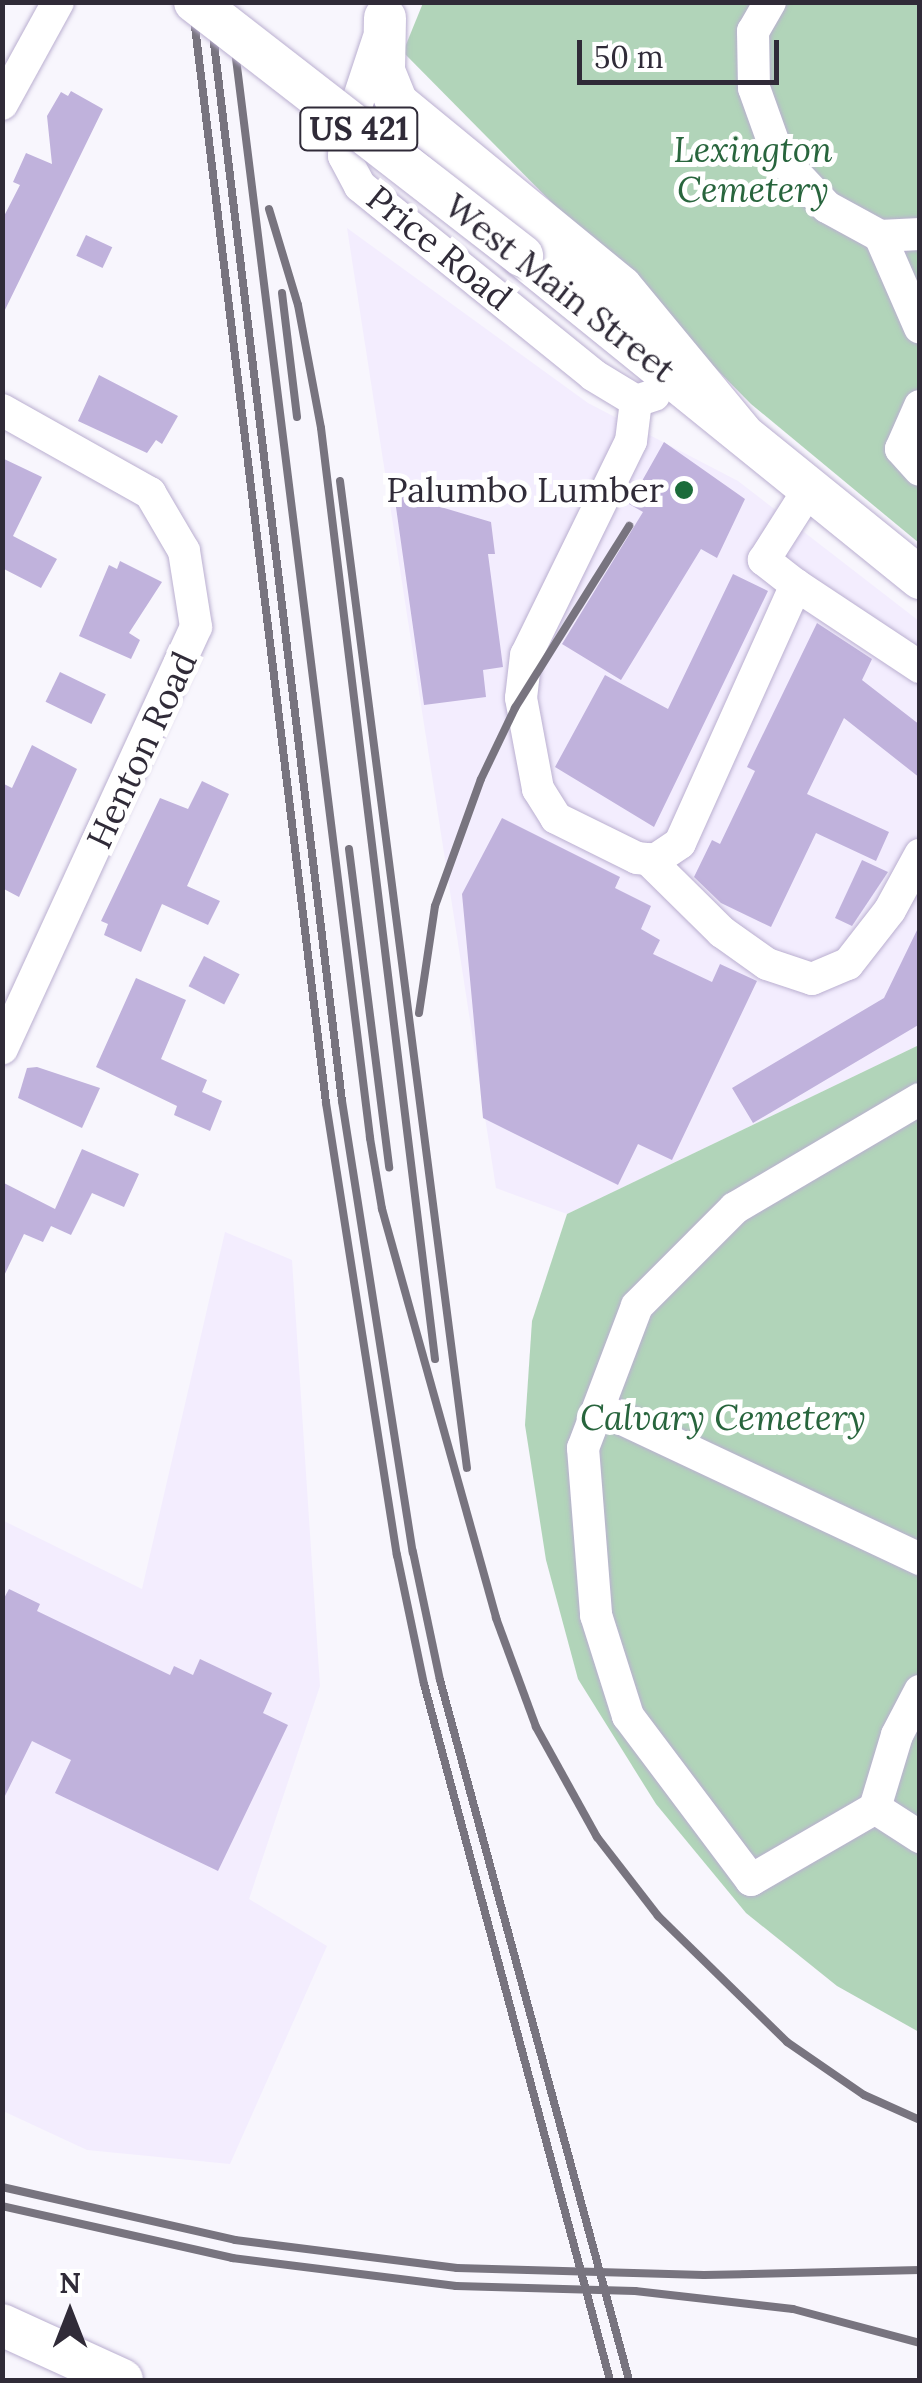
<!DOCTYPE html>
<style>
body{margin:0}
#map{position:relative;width:922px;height:2383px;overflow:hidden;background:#f8f6fd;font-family:Lora,serif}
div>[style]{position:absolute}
.built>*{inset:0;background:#f3edfe}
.green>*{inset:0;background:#b1d4b9}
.building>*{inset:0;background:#c0b2dc;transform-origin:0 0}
.roads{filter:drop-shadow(0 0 2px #baafd0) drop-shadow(0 0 2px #baafd0)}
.minor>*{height:32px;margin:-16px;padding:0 16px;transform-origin:16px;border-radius:16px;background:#fff}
.major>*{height:42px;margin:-21px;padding:0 21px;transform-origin:21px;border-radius:21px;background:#fff}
.rail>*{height:8px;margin:-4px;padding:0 4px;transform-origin:4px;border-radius:4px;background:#78747f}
.bridges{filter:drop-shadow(0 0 2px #baafd0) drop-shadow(0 0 2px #baafd0)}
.major-bridge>*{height:42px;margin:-21px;padding:0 21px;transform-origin:21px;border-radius:21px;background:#fff}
.dots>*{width:28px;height:28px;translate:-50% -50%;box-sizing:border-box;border:5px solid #fff;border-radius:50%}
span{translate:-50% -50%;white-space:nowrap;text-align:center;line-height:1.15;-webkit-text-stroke:10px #fff;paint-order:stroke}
.shield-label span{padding:2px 8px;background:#fff;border:2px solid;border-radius:8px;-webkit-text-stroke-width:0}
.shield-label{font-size:32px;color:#302b38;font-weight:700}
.park-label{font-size:35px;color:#28653d;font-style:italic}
.street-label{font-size:35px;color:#302b38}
.poi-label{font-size:35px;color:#302b38}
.right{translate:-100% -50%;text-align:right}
.frame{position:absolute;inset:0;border:5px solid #302b38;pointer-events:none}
.north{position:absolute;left:20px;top:2263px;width:100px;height:100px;-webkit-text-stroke:8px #fff;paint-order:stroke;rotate:0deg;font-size:28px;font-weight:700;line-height:40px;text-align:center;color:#302b38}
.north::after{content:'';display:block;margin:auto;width:35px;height:45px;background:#302b38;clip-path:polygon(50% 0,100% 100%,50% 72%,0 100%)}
.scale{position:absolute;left:577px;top:40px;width:202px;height:45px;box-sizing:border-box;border:5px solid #302b38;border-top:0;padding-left:12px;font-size:30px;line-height:35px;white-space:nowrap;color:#302b38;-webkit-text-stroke:8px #fff;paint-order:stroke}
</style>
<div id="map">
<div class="built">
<i style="clip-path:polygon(347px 228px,588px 403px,738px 481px,919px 621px,919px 1045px,567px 1214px,496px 1188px)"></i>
<i style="clip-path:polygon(225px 1232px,292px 1260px,320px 1686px,249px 1899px,327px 1946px,230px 2164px,87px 2150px,3px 2111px,2px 1520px,142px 1589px)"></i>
</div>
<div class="green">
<i style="clip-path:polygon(423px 3px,919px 3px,919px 543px,751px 404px,403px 52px)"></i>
<i style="clip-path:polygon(919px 1045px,919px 2032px,837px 1986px,746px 1913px,656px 1804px,578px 1679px,546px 1560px,525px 1425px,532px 1321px,567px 1214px)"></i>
</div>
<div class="building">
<i style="clip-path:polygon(71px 91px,103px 109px,2px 316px,2px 220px,20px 185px,13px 182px,26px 153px,52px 164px,47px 116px,61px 92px,68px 96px)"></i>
<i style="left:86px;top:235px;width:29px;height:23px;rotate:25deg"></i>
<i style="clip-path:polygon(99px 375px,178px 416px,162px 444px,156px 440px,147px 453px,78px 421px)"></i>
<i style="clip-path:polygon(664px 442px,745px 499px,717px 558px,701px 549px,621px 680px,562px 644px,643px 512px,629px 504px)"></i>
<i style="clip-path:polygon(2px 458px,42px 477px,13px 536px,57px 559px,41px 588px,2px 568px)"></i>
<i style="clip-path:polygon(394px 493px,491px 522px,495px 554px,488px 554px,503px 667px,483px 670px,486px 697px,424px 705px)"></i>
<i style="clip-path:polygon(120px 561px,162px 582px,129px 633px,140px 640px,131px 659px,79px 636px,109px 565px,117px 569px)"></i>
<i style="clip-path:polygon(733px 574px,768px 591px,654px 827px,555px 767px,605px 675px,668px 709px)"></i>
<i style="clip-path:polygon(817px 623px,872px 659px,862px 680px,920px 725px,920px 778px,844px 718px,807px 794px,889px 832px,876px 861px,816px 833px,771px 927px,721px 903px,694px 877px,712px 840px,720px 844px,755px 771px,747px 767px)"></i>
<i style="left:60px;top:672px;width:51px;height:33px;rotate:26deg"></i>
<i style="clip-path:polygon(32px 745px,77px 769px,19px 897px,2px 888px,2px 783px,12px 788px)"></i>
<i style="clip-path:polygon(202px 781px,229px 794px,187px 886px,220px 901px,208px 925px,162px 904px,141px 952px,104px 935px,108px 924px,101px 921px,160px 798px,188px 809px)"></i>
<i style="clip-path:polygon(502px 818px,620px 877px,615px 888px,651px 906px,641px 929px,660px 940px,653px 954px,712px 982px,720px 964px,757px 981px,672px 1160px,638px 1144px,618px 1185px,483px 1118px,462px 894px)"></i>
<i style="clip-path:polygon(862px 860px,888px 872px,852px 926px,835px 918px)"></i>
<i style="clip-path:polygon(920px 924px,920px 1024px,753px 1123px,732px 1088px,884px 998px)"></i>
<i style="left:204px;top:956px;width:40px;height:34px;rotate:27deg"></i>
<i style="clip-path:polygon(136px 978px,186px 1000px,161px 1059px,207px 1080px,202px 1092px,222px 1101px,210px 1131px,174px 1115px,177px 1106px,96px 1067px)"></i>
<i style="clip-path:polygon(37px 1067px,100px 1088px,82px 1128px,18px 1098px,27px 1068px)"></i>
<i style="clip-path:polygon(82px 1149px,139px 1174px,124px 1207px,92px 1193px,71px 1235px,51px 1226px,43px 1242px,24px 1234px,2px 1280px,2px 1182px,55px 1209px)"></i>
<i style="clip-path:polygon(9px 1589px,40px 1604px,37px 1611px,170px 1675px,174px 1666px,193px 1675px,200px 1659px,272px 1693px,263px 1713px,288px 1725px,218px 1871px,55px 1793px,71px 1760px,32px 1741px,2px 1802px,2px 1602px)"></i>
</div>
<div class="roads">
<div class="minor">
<i style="left:770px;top:2px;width:34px;rotate:120deg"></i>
<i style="left:753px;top:31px;width:57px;rotate:89deg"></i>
<i style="left:754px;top:88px;width:71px;rotate:70.3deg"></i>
<i style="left:778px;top:155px;width:71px;rotate:46.7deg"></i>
<i style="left:827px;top:207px;width:60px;rotate:28.7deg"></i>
<i style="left:880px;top:236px;width:40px;rotate:-2.9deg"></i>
<i style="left:378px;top:40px;width:102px;rotate:108.3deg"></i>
<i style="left:346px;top:137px;width:19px;rotate:96deg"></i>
<i style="left:344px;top:156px;width:34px;rotate:62deg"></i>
<i style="left:360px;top:186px;width:300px;rotate:39deg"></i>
<i style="left:593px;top:375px;width:50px;rotate:31.2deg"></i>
<i style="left:636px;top:401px;width:19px;rotate:-18deg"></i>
<i style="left:2px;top:104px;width:116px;rotate:-61.2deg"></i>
<i style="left:880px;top:236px;width:100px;rotate:66.5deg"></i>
<i style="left:636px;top:401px;width:40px;rotate:97.1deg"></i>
<i style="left:631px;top:441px;width:238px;rotate:116.1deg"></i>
<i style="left:526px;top:655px;width:43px;rotate:96.6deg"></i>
<i style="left:521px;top:698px;width:93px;rotate:79.4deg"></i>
<i style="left:538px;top:789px;width:34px;rotate:58deg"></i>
<i style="left:556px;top:818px;width:90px;rotate:26.3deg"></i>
<i style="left:637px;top:858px;width:18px;rotate:6deg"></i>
<i style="left:655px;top:860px;width:30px;rotate:-34deg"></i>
<i style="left:680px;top:843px;width:283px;rotate:-65.8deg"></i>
<i style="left:796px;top:585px;width:41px;rotate:-142deg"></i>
<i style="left:764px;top:560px;width:84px;rotate:-57.6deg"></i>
<i style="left:920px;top:406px;width:47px;rotate:113.8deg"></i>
<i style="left:901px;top:449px;width:28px;rotate:48deg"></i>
<i style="left:2px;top:410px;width:170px;rotate:29.3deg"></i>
<i style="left:150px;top:493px;width:67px;rotate:59.6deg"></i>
<i style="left:184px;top:551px;width:77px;rotate:81deg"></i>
<i style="left:196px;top:627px;width:464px;rotate:114.7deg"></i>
<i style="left:796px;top:585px;width:149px;rotate:33.5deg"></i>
<i style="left:648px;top:859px;width:104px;rotate:44.6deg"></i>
<i style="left:722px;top:932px;width:55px;rotate:35.4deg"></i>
<i style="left:767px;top:964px;width:47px;rotate:18.4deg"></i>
<i style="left:812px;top:979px;width:39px;rotate:-23deg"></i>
<i style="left:848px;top:964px;width:68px;rotate:-52.1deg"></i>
<i style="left:890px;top:910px;width:63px;rotate:-61.4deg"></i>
<i style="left:920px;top:1099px;width:215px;rotate:149.5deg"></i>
<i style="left:735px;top:1208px;width:139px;rotate:135deg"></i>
<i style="left:637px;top:1306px;width:152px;rotate:110.8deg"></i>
<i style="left:583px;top:1448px;width:168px;rotate:85.5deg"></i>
<i style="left:596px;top:1615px;width:106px;rotate:72.4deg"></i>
<i style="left:628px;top:1716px;width:205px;rotate:53.1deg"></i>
<i style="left:751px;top:1880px;width:143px;rotate:-30.1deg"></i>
<i style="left:875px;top:1808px;width:76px;rotate:-73.2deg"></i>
<i style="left:897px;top:1735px;width:50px;rotate:-62.4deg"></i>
<i style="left:599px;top:1408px;width:355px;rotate:25.2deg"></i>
<i style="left:875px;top:1808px;width:54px;rotate:32.8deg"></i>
</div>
<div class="major">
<i style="left:385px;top:18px;width:53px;rotate:91.1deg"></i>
<i style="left:384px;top:71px;width:35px;rotate:68deg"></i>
<i style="left:397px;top:103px;width:290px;rotate:39.4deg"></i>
<i style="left:621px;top:287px;width:188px;rotate:50.4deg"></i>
<i style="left:522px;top:256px;width:512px;rotate:38.97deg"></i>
<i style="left:2px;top:2325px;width:132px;rotate:24.6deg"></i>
</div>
</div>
<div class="rail">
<i style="left:192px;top:2px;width:1109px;rotate:83.06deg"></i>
<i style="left:326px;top:1103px;width:458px;rotate:81.1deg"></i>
<i style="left:397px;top:1555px;width:132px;rotate:78.2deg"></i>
<i style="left:424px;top:1684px;width:720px;rotate:75.04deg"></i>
<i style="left:209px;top:2px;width:1107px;rotate:83.1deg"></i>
<i style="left:342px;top:1101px;width:457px;rotate:81.1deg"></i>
<i style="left:413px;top:1552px;width:131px;rotate:78.1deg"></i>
<i style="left:440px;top:1680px;width:725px;rotate:74.89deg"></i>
<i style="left:229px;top:2px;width:1145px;rotate:82.92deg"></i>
<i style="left:370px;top:1138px;width:72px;rotate:80.4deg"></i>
<i style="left:382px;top:1209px;width:425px;rotate:74.4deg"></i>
<i style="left:496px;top:1618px;width:116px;rotate:69.8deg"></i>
<i style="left:536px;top:1727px;width:126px;rotate:61deg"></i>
<i style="left:597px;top:1837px;width:100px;rotate:52.3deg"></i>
<i style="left:658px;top:1916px;width:180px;rotate:44.3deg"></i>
<i style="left:787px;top:2042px;width:93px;rotate:34.5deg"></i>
<i style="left:864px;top:2095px;width:61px;rotate:24.1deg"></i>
<i style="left:269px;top:209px;width:100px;rotate:73.2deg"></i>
<i style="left:298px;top:305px;width:125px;rotate:79.4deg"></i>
<i style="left:321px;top:428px;width:938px;rotate:83.02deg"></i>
<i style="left:282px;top:293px;width:125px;rotate:83.1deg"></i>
<i style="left:340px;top:481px;width:995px;rotate:82.67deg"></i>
<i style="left:349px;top:849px;width:321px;rotate:82.8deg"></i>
<i style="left:419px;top:1013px;width:108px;rotate:-81.5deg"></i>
<i style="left:435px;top:906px;width:135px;rotate:-70.1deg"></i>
<i style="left:481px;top:779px;width:79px;rotate:-64.4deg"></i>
<i style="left:515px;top:708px;width:215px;rotate:-57.9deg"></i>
<i style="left:2px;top:2187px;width:239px;rotate:12.8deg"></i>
<i style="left:235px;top:2240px;width:224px;rotate:7.2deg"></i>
<i style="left:457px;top:2268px;width:247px;rotate:1.6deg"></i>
<i style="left:704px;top:2275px;width:216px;rotate:-1.3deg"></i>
<i style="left:2px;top:2206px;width:236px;rotate:12.7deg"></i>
<i style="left:232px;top:2258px;width:226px;rotate:7.1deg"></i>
<i style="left:456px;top:2286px;width:179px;rotate:1.6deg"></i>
<i style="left:635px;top:2291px;width:159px;rotate:6.5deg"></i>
<i style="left:793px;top:2309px;width:131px;rotate:15deg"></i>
</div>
<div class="bridges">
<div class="major-bridge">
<i style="left:195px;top:2px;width:414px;rotate:37.8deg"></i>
</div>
</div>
<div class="dots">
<i style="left:684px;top:490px;background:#1c6c3b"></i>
</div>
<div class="shield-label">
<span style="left:359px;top:129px">US 421</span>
</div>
<div class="park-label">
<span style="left:753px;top:170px">Lexington<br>Cemetery</span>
<span style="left:723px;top:1418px">Calvary Cemetery</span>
</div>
<div class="street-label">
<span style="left:439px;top:248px;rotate:39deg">Price Road</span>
<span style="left:560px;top:288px;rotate:38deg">West Main Street</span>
<span style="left:142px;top:750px;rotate:-65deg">Henton Road</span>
</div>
<div class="poi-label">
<span class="right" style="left:664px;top:490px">Palumbo Lumber</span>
</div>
<div class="frame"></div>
<div class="north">N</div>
<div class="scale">50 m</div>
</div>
